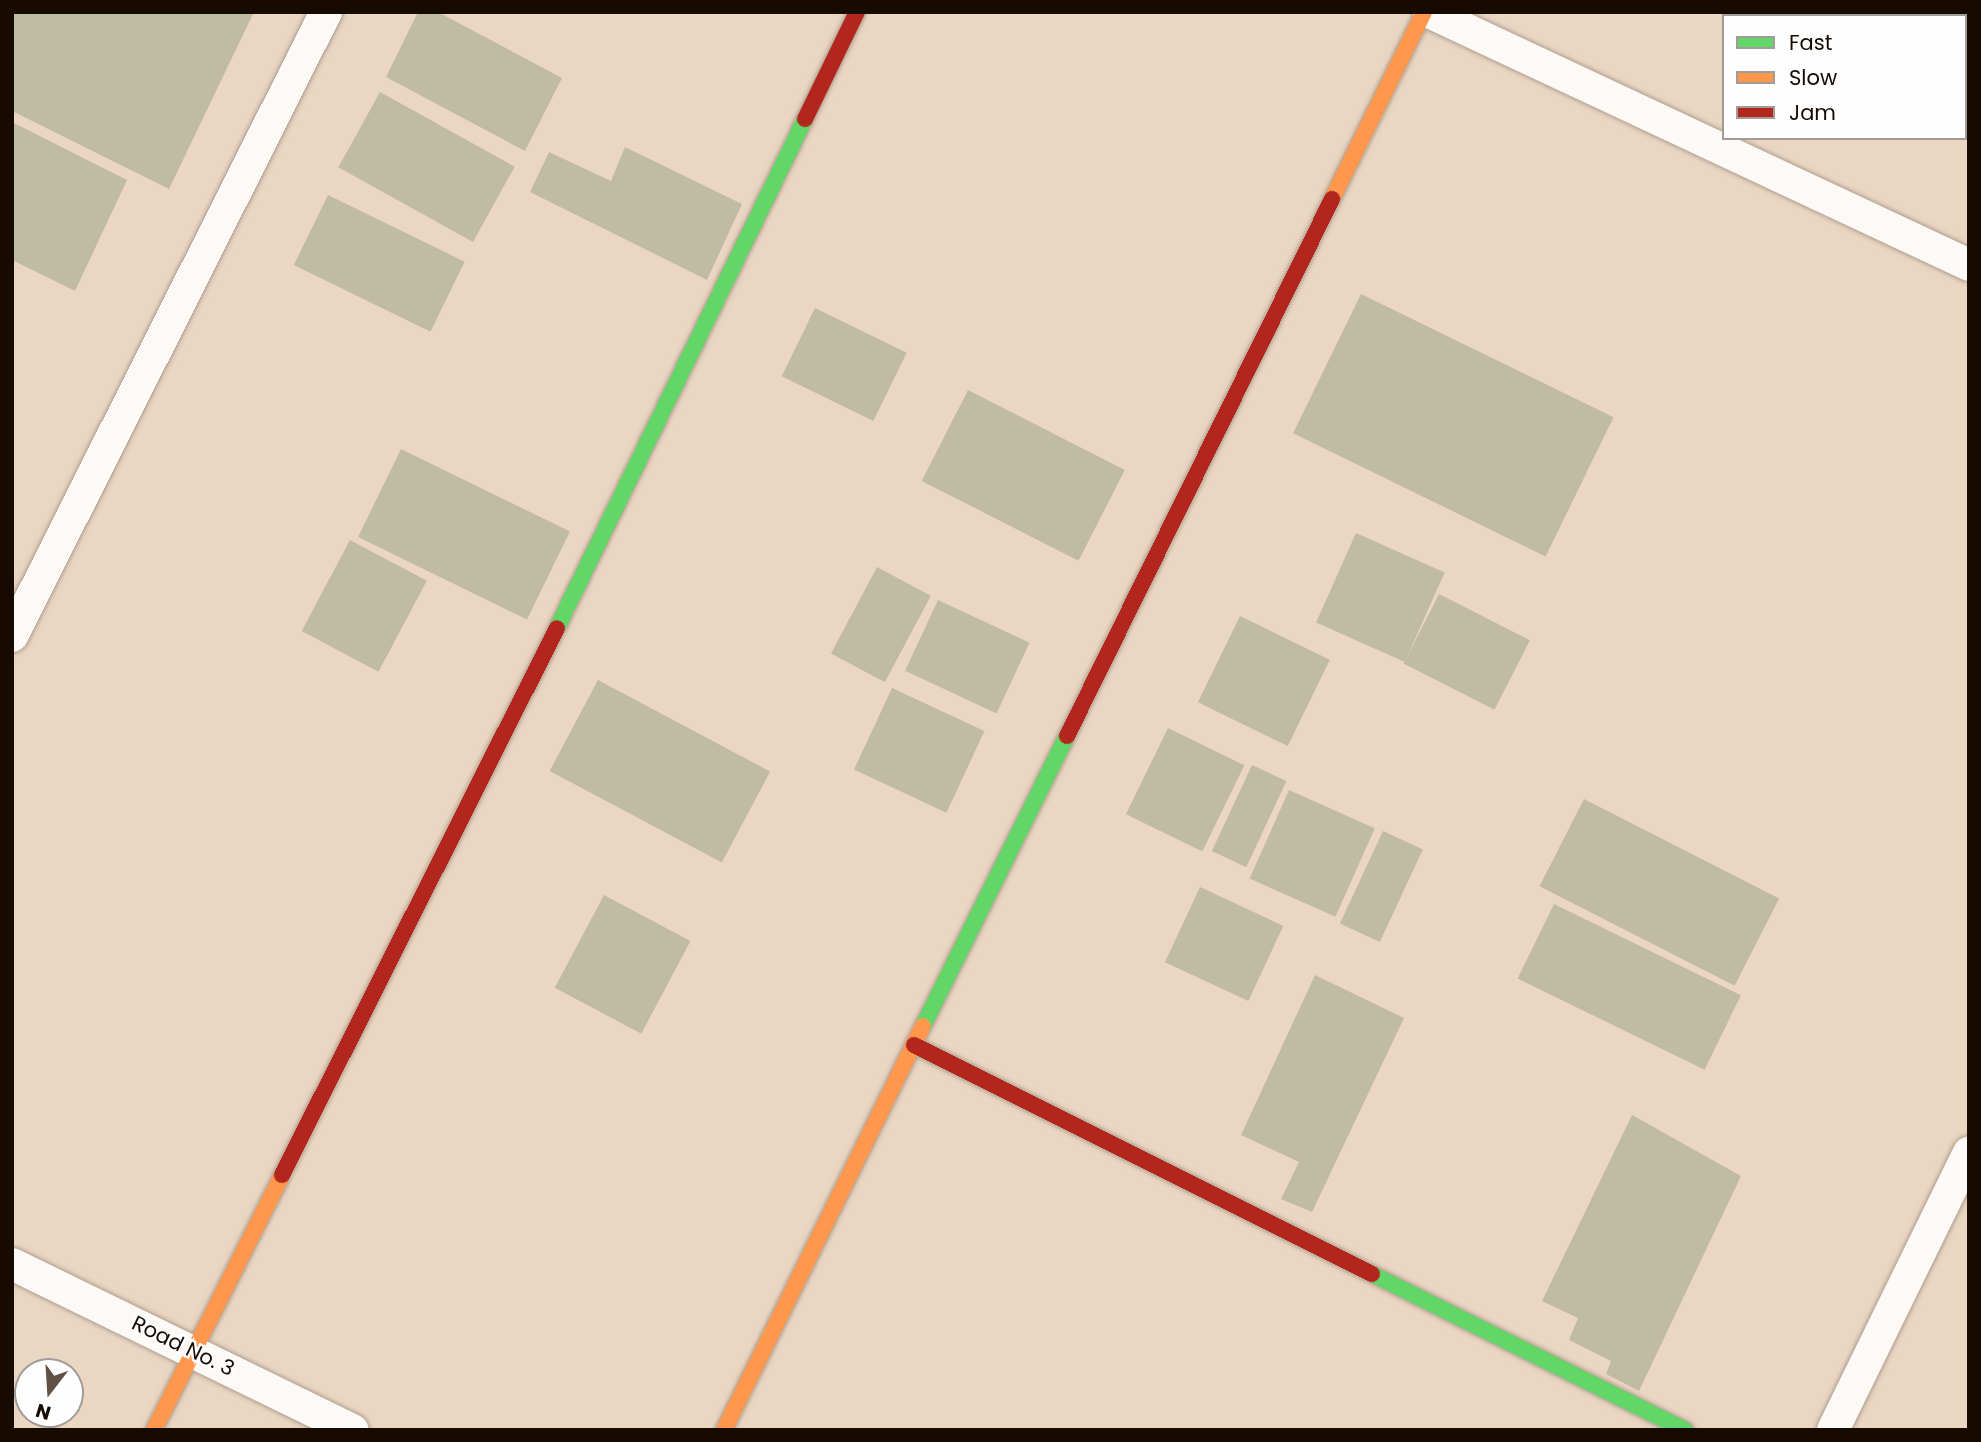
<!DOCTYPE html>
<style>
body{margin:0}
#map{position:relative;width:1981px;height:1442px;overflow:hidden;background:#ebd6c2;font-family:Poppins,sans-serif}
div>[style]{position:absolute}
.building>*{inset:0;background:#c0bca2;transform-origin:0 0}
.roads{filter:drop-shadow(0 0 2px #ae9e8f) drop-shadow(0 0 2px #ae9e8f)}
.street>*{height:32px;margin:-16px;padding:0 16px;transform-origin:16px;border-radius:16px;background:#fcf9f6}
.fast>*{height:16px;margin:-8px;padding:0 8px;transform-origin:8px;border-radius:8px;background:#63d668}
.slow>*{height:16px;margin:-8px;padding:0 8px;transform-origin:8px;border-radius:8px;background:#ff974d}
.jam>*{height:16px;margin:-8px;padding:0 8px;transform-origin:8px;border-radius:8px;background:#b3261e}
span{translate:-50% -50%;white-space:nowrap;text-align:center;line-height:1.15;-webkit-text-stroke:5px #fefefe;paint-order:stroke}
.street-label{font-size:21px;color:#170a01}
.frame{position:absolute;inset:0;border:14px solid #170a01;pointer-events:none}
.legend{position:absolute;left:1722px;top:14px;width:245px;height:126px;box-sizing:border-box;background:#fefefe;border:2px solid #a29c99;margin:0;padding:9px 12px;list-style:none;font-size:21px;color:#170a01}
.legend li{display:flex;align-items:center;gap:14px;height:35px}
.legend b{width:35px;border:2px solid #a29c99}
.north{position:absolute;left:14px;top:1358px;width:70px;height:70px;box-sizing:border-box;background:#fefefe;border:2px solid #a29c99;border-radius:50%;rotate:197deg;font-size:19px;font-weight:700;line-height:28px;text-align:center;color:#170a01}
.north::after{content:'';display:block;margin:auto;width:24px;height:32px;background:#615145;clip-path:polygon(50% 0,100% 100%,50% 72%,0 100%)}
</style>
<div id="map">
<div class="building">
<i style="clip-path:polygon(12px 12px,254px 12px,169px 189px,12px 111px)"></i>
<i style="clip-path:polygon(418px 12px,438px 12px,562px 78px,525px 151px,386px 77px)"></i>
<i style="left:380px;top:92px;width:154px;height:86px;rotate:29deg"></i>
<i style="clip-path:polygon(12px 122px,127px 180px,75px 291px,12px 260px)"></i>
<i style="clip-path:polygon(625px 147px,742px 204px,707px 280px,530px 192px,549px 152px,611px 181px)"></i>
<i style="left:328px;top:195px;width:152px;height:78px;rotate:26deg"></i>
<i style="left:1361px;top:294px;width:281px;height:155px;rotate:26deg"></i>
<i style="left:815px;top:308px;width:102px;height:76px;rotate:26deg"></i>
<i style="left:968px;top:390px;width:176px;height:102px;rotate:27deg"></i>
<i style="left:401px;top:449px;width:188px;height:98px;rotate:26deg"></i>
<i style="left:1356px;top:533px;width:97px;height:98px;rotate:24deg"></i>
<i style="left:350px;top:540px;width:87px;height:103px;rotate:28deg"></i>
<i style="left:877px;top:567px;width:61px;height:98px;rotate:28deg"></i>
<i style="left:1439px;top:594px;width:102px;height:78px;rotate:27deg"></i>
<i style="left:938px;top:600px;width:101px;height:78px;rotate:25deg"></i>
<i style="left:1240px;top:616px;width:100px;height:96px;rotate:26deg"></i>
<i style="left:598px;top:680px;width:195px;height:103px;rotate:28deg"></i>
<i style="left:892px;top:688px;width:102px;height:90px;rotate:25deg"></i>
<i style="left:1168px;top:728px;width:85px;height:96px;rotate:26deg"></i>
<i style="left:1252px;top:765px;width:38px;height:95px;rotate:25deg"></i>
<i style="left:1289px;top:790px;width:94px;height:97px;rotate:24deg"></i>
<i style="left:1584px;top:799px;width:219px;height:98px;rotate:27deg"></i>
<i style="left:1383px;top:831px;width:44px;height:102px;rotate:25deg"></i>
<i style="left:1200px;top:887px;width:92px;height:83px;rotate:25deg"></i>
<i style="left:604px;top:895px;width:98px;height:105px;rotate:28deg"></i>
<i style="left:1554px;top:904px;width:208px;height:83px;rotate:26deg"></i>
<i style="clip-path:polygon(1315px 975px,1404px 1018px,1312px 1212px,1281px 1199px,1299px 1162px,1241px 1135px)"></i>
<i style="clip-path:polygon(1632px 1115px,1741px 1176px,1639px 1391px,1606px 1374px,1611px 1361px,1569px 1340px,1578px 1318px,1542px 1301px)"></i>
</div>
<div class="roads">
<div class="street">
<i style="left:1429px;top:12px;width:596px;rotate:25.1deg"></i>
<i style="left:12px;top:636px;width:699px;rotate:-63.29deg"></i>
<i style="left:12px;top:1264px;width:379px;rotate:26deg"></i>
<i style="left:1833px;top:1430px;width:309px;rotate:-63.9deg"></i>
</div>
<div class="fast">
<i style="left:557px;top:628px;width:566px;rotate:-64.02deg"></i>
<i style="left:923px;top:1026px;width:324px;rotate:-63.6deg"></i>
<i style="left:1372px;top:1274px;width:350px;rotate:26.5deg"></i>
</div>
<div class="slow">
<i style="left:1332px;top:199px;width:208px;rotate:-63.8deg"></i>
<i style="left:154px;top:1430px;width:285px;rotate:-63.3deg"></i>
<i style="left:724px;top:1430px;width:450px;rotate:-63.8deg"></i>
</div>
<div class="jam">
<i style="left:805px;top:119px;width:119px;rotate:-64.1deg"></i>
<i style="left:1067px;top:736px;width:599px;rotate:-63.73deg"></i>
<i style="left:914px;top:1045px;width:512px;rotate:26.57deg"></i>
<i style="left:282px;top:1175px;width:612px;rotate:-63.31deg"></i>
</div>
</div>
<div class="street-label">
<span style="left:183px;top:1346px;rotate:26deg">Road No. 3</span>
</div>
<div class="frame"></div>
<ul class="legend">
<li><b style="height:9px;background:#63d668"></b>Fast</li>
<li><b style="height:9px;background:#ff974d"></b>Slow</li>
<li><b style="height:9px;background:#b3261e"></b>Jam</li>
</ul>
<div class="north">N</div>
</div>
